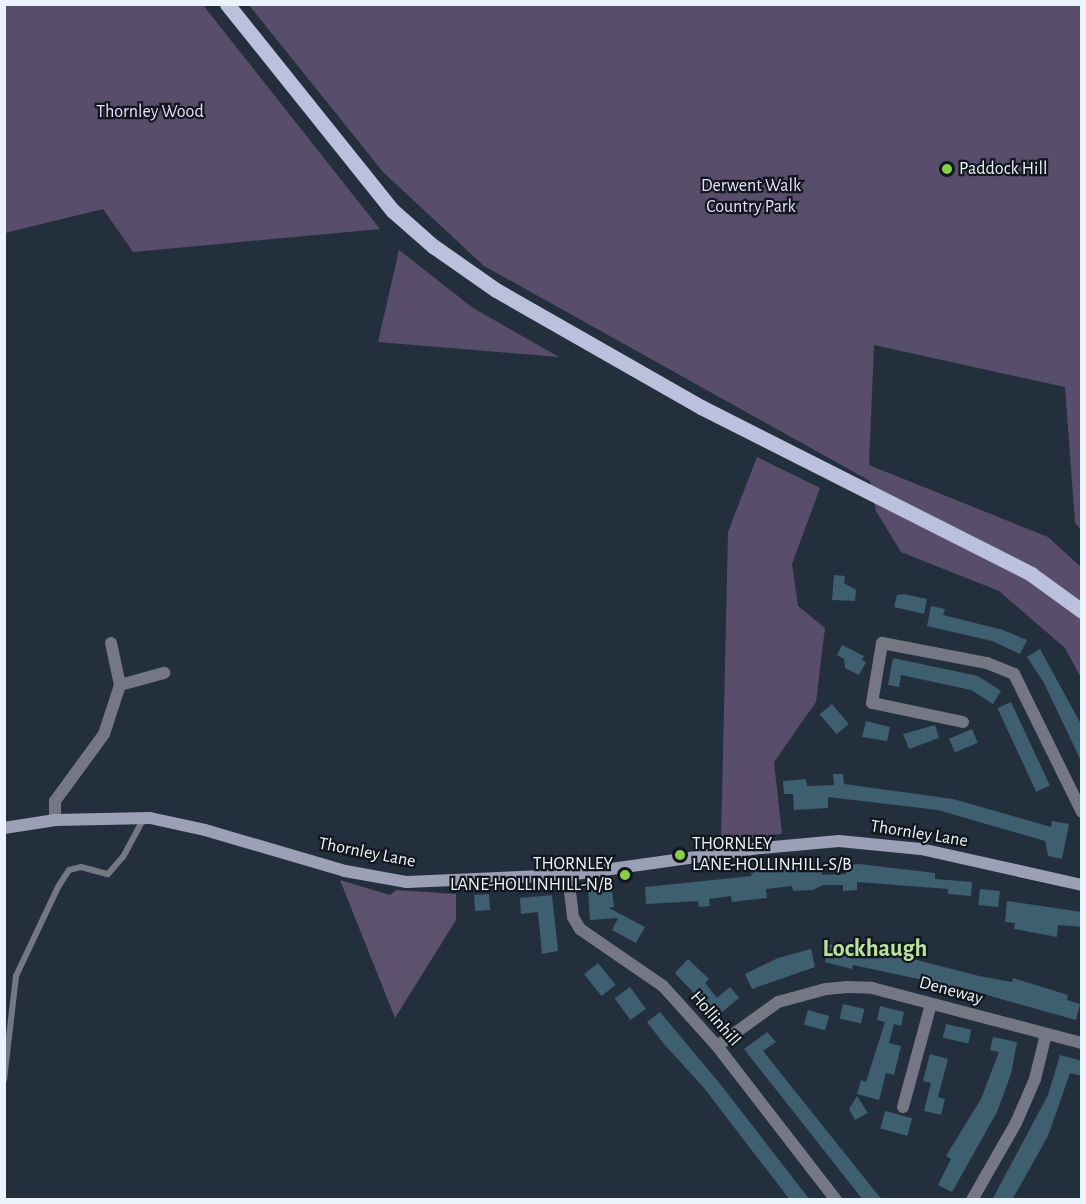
<!DOCTYPE html>
<style>
body{margin:0}
#map{position:relative;width:1086px;height:1204px;overflow:hidden;background:#242f3d;font-family:"Alegreya Sans",sans-serif}
div>[style]{position:absolute}
.green>*{inset:0;background:#5c526e}
.forest>*{inset:0;background:#584d6a}
.building>*{inset:0;background:#3d5f70;transform-origin:0 0}
.lane>*{height:6px;margin:-3px;padding:0 3px;transform-origin:3px;border-radius:3px;background:#757785}
.street>*{height:12px;margin:-6px;padding:0 6px;transform-origin:6px;border-radius:6px;background:#757785}
.secondary>*{height:12px;margin:-6px;padding:0 6px;transform-origin:6px;border-radius:6px;background:#9ca0b6}
.primary>*{height:15px;margin:-7.5px;padding:0 7.5px;transform-origin:7.5px;border-radius:7.5px;background:#bbc0dd}
.dots>*{width:16px;height:16px;translate:-50% -50%;box-sizing:border-box;border:3px solid #12171d;border-radius:50%}
span{translate:-50% -50%;white-space:nowrap;text-align:center;line-height:1.15;-webkit-text-stroke:4.5px #12171d;paint-order:stroke}
.park-label{font-size:18px;color:#e9ddff}
.poi-label{font-size:18px;color:#ebf3fc}
.left{translate:0 -50%;text-align:left}
.right{translate:-100% -50%;text-align:right}
.street-label{font-size:18px;color:#ebf3fc}
.district-label{font-size:24px;color:#b9e29e;font-weight:700}
.frame{position:absolute;inset:0;border:6px solid #ebf3fc;pointer-events:none}
</style>
<div id="map">
<div class="green">
<i style="clip-path:polygon(340px 880px,390px 895px,396px 890px,456px 894px,456px 920px,395px 1018px)"></i>
</div>
<div class="forest">
<i style="clip-path:polygon(4px 5px,203px 5px,380px 229px,133px 252px,103px 209px,5px 233px)"></i>
<i style="clip-path:polygon(249px 5px,1081px 5px,1081px 530px,1075px 523px,1065px 387px,874px 345px,869px 465px,1048px 537px,1081px 567px,1081px 678px,1065px 648px,999px 591px,901px 552px,876px 511px,870px 481px,484px 266px,383px 172px)"></i>
<i style="clip-path:polygon(399px 250px,473px 308px,559px 357px,378px 342px)"></i>
<i style="clip-path:polygon(757px 457px,820px 488px,792px 564px,798px 606px,825px 628px,816px 702px,774px 762px,782px 834px,721px 841px,728px 532px)"></i>
</div>
<div class="building">
<i style="clip-path:polygon(834px 575px,845px 576px,844px 583px,856px 590px,855px 601px,832px 600px)"></i>
<i style="clip-path:polygon(904px 594px,927px 599px,924px 614px,894px 607px,897px 595px)"></i>
<i style="clip-path:polygon(931px 606px,945px 609px,943px 615px,1003px 630px,1027px 640px,1020px 654px,992px 641px,927px 626px)"></i>
<i style="clip-path:polygon(842px 645px,864px 656px,862px 660px,866px 662px,859px 675px,845px 668px,844px 659px,837px 655px)"></i>
<i style="clip-path:polygon(1040px 649px,1082px 726px,1082px 763px,1044px 683px,1027px 657px)"></i>
<i style="clip-path:polygon(893px 658px,978px 676px,1001px 691px,993px 704px,971px 690px,901px 675px,899px 687px,888px 685px)"></i>
<i style="left:1011px;top:702px;width:92px;height:15px;rotate:65deg"></i>
<i style="left:832px;top:704px;width:26px;height:16px;rotate:50deg"></i>
<i style="clip-path:polygon(866px 721px,890px 727px,887px 741px,862px 737px)"></i>
<i style="clip-path:polygon(935px 725px,939px 738px,909px 749px,903px 734px)"></i>
<i style="left:972px;top:729px;width:15px;height:25px;rotate:67deg"></i>
<i style="clip-path:polygon(833px 774px,843px 774px,844px 784px,953px 799px,1051px 827px,1052px 821px,1069px 824px,1062px 859px,1048px 856px,1045px 841px,938px 810px,828px 797px,828px 808px,794px 810px,793px 794px,784px 794px,783px 781px,806px 779px,807px 786px,834px 785px)"></i>
<i style="clip-path:polygon(859px 864px,935px 873px,935px 879px,972px 882px,971px 896px,948px 894px,948px 889px,857px 882px,857px 890px,843px 891px,843px 885px,823px 885px,813px 890px,793px 891px,792px 886px,766px 889px,767px 898px,732px 902px,731px 896px,709px 899px,710px 906px,699px 907px,698px 901px,646px 904px,645px 887px,752px 876px,751px 873px,792px 867px,822px 869px,822px 875px,846px 874px,846px 865px)"></i>
<i style="left:980px;top:889px;width:20px;height:16px;rotate:6deg"></i>
<i style="clip-path:polygon(612px 890px,614px 907px,609px 908px,645px 927px,636px 943px,612px 930px,618px 918px,590px 920px,588px 891px)"></i>
<i style="left:489px;top:894px;width:16px;height:15px;rotate:86deg"></i>
<i style="clip-path:polygon(552px 895px,558px 951px,542px 954px,538px 912px,521px 914px,520px 898px)"></i>
<i style="clip-path:polygon(1007px 901px,1082px 912px,1082px 927px,1058px 925px,1057px 937px,1014px 929px,1015px 923px,1005px 922px)"></i>
<i style="clip-path:polygon(829px 944px,867px 954px,868px 949px,905px 957px,979px 976px,1012px 982px,1013px 978px,1068px 995px,1067px 1000px,1080px 1004px,1076px 1020px,965px 989px,853px 965px,852px 969px,825px 962px)"></i>
<i style="clip-path:polygon(811px 949px,815px 967px,752px 989px,745px 974px,778px 958px)"></i>
<i style="clip-path:polygon(688px 959px,709px 979px,705px 983px,717px 998px,730px 987px,739px 998px,716px 1017px,675px 973px)"></i>
<i style="left:598px;top:963px;width:28px;height:18px;rotate:51deg"></i>
<i style="left:630px;top:987px;width:27px;height:19px;rotate:54deg"></i>
<i style="left:843px;top:1004px;width:22px;height:15px;rotate:13deg"></i>
<i style="clip-path:polygon(880px 1006px,904px 1012px,901px 1026px,894px 1024px,889px 1043px,901px 1046px,894px 1075px,886px 1073px,879px 1100px,857px 1094px,861px 1080px,866px 1082px,885px 1022px,877px 1020px)"></i>
<i style="left:808px;top:1010px;width:22px;height:15px;rotate:16deg"></i>
<i style="clip-path:polygon(660px 1012px,721px 1085px,810px 1200px,790px 1200px,704px 1088px,664px 1044px,647px 1022px)"></i>
<i style="left:946px;top:1024px;width:26px;height:14px;rotate:13deg"></i>
<i style="clip-path:polygon(767px 1032px,776px 1042px,763px 1051px,882px 1200px,863px 1200px,744px 1049px)"></i>
<i style="clip-path:polygon(993px 1037px,1017px 1042px,1011px 1074px,997px 1112px,952px 1192px,938px 1185px,951px 1159px,946px 1156px,981px 1099px,999px 1052px,990px 1050px)"></i>
<i style="clip-path:polygon(930px 1054px,948px 1059px,938px 1097px,945px 1099px,941px 1115px,924px 1111px,931px 1083px,923px 1081px)"></i>
<i style="clip-path:polygon(1060px 1055px,1082px 1061px,1082px 1076px,1070px 1073px,1048px 1136px,1012px 1200px,992px 1200px,1048px 1095px)"></i>
<i style="clip-path:polygon(857px 1096px,868px 1113px,855px 1120px,849px 1109px)"></i>
<i style="left:885px;top:1111px;width:28px;height:18px;rotate:15deg"></i>
</div>
<div class="lane">
<i style="left:4px;top:1080px;width:105px;rotate:-83.4deg"></i>
<i style="left:16px;top:976px;width:98px;rotate:-64.7deg"></i>
<i style="left:58px;top:887px;width:20px;rotate:-57deg"></i>
<i style="left:69px;top:870px;width:12px;rotate:-14deg"></i>
<i style="left:81px;top:867px;width:28px;rotate:15deg"></i>
<i style="left:108px;top:874px;width:23px;rotate:-49deg"></i>
<i style="left:123px;top:857px;width:44px;rotate:-61.7deg"></i>
</div>
<div class="street">
<i style="left:111px;top:643px;width:43px;rotate:77.9deg"></i>
<i style="left:963px;top:722px;width:93px;rotate:-168.2deg"></i>
<i style="left:872px;top:703px;width:61px;rotate:-80.5deg"></i>
<i style="left:882px;top:643px;width:107px;rotate:10.8deg"></i>
<i style="left:987px;top:663px;width:29px;rotate:22deg"></i>
<i style="left:1014px;top:674px;width:154px;rotate:63.8deg"></i>
<i style="left:55px;top:820px;width:19px;rotate:-90deg"></i>
<i style="left:55px;top:801px;width:83px;rotate:-53.8deg"></i>
<i style="left:104px;top:734px;width:52px;rotate:-71.9deg"></i>
<i style="left:120px;top:685px;width:46px;rotate:-15.3deg"></i>
<i style="left:568px;top:875px;width:42px;rotate:83.2deg"></i>
<i style="left:573px;top:917px;width:14px;rotate:60deg"></i>
<i style="left:580px;top:929px;width:101px;rotate:34.5deg"></i>
<i style="left:663px;top:986px;width:81px;rotate:48deg"></i>
<i style="left:717px;top:1046px;width:195px;rotate:52.3deg"></i>
<i style="left:717px;top:1046px;width:75px;rotate:-35.8deg"></i>
<i style="left:778px;top:1002px;width:50px;rotate:-15.2deg"></i>
<i style="left:826px;top:989px;width:22px;rotate:-5deg"></i>
<i style="left:848px;top:987px;width:24px;rotate:2deg"></i>
<i style="left:872px;top:988px;width:217px;rotate:14.7deg"></i>
<i style="left:903px;top:1107px;width:107px;rotate:-74.8deg"></i>
<i style="left:972px;top:1200px;width:89px;rotate:-60.3deg"></i>
<i style="left:1016px;top:1123px;width:48px;rotate:-66.6deg"></i>
<i style="left:1035px;top:1079px;width:46px;rotate:-76.3deg"></i>
</div>
<div class="secondary">
<i style="left:4px;top:828px;width:52px;rotate:-8.9deg"></i>
<i style="left:55px;top:820px;width:95px;rotate:-1.2deg"></i>
<i style="left:150px;top:818px;width:56px;rotate:12.3deg"></i>
<i style="left:205px;top:830px;width:146px;rotate:16.3deg"></i>
<i style="left:345px;top:871px;width:63px;rotate:10.1deg"></i>
<i style="left:407px;top:882px;width:161px;rotate:-2.5deg"></i>
<i style="left:568px;top:875px;width:195px;rotate:-8deg"></i>
<i style="left:761px;top:848px;width:78px;rotate:-5.1deg"></i>
<i style="left:839px;top:841px;width:82px;rotate:5.6deg"></i>
<i style="left:921px;top:849px;width:165px;rotate:12.6deg"></i>
</div>
<div class="primary">
<i style="left:227px;top:4px;width:264px;rotate:51.3deg"></i>
<i style="left:392px;top:210px;width:55px;rotate:41.3deg"></i>
<i style="left:433px;top:246px;width:77px;rotate:34.9deg"></i>
<i style="left:496px;top:290px;width:236px;rotate:29.7deg"></i>
<i style="left:701px;top:407px;width:370px;rotate:26.8deg"></i>
<i style="left:1031px;top:574px;width:63px;rotate:36deg"></i>
</div>
<div class="dots">
<i style="left:947px;top:169px;background:#87cf4a"></i>
<i style="left:680px;top:855px;background:#87cf4a"></i>
<i style="left:625px;top:875px;background:#87cf4a"></i>
</div>
<div class="park-label">
<span style="left:150px;top:112px">Thornley Wood</span>
<span style="left:751px;top:197px">Derwent Walk<br>Country Park</span>
</div>
<div class="poi-label">
<span class="left" style="left:959px;top:169px">Paddock Hill</span>
<span class="left" style="left:692px;top:855px">THORNLEY<br>LANE-HOLLINHILL-S/B</span>
<span class="right" style="left:613px;top:875px">THORNLEY<br>LANE-HOLLINHILL-N/B</span>
</div>
<div class="street-label">
<span style="left:919px;top:834px;rotate:9deg">Thornley Lane</span>
<span style="left:367px;top:853px;rotate:11deg">Thornley Lane</span>
<span style="left:951px;top:991px;rotate:15deg">Deneway</span>
<span style="left:715px;top:1019px;rotate:49deg">Hollinhill</span>
</div>
<div class="district-label">
<span style="left:875px;top:950px">Lockhaugh</span>
</div>
<div class="frame"></div>
</div>
